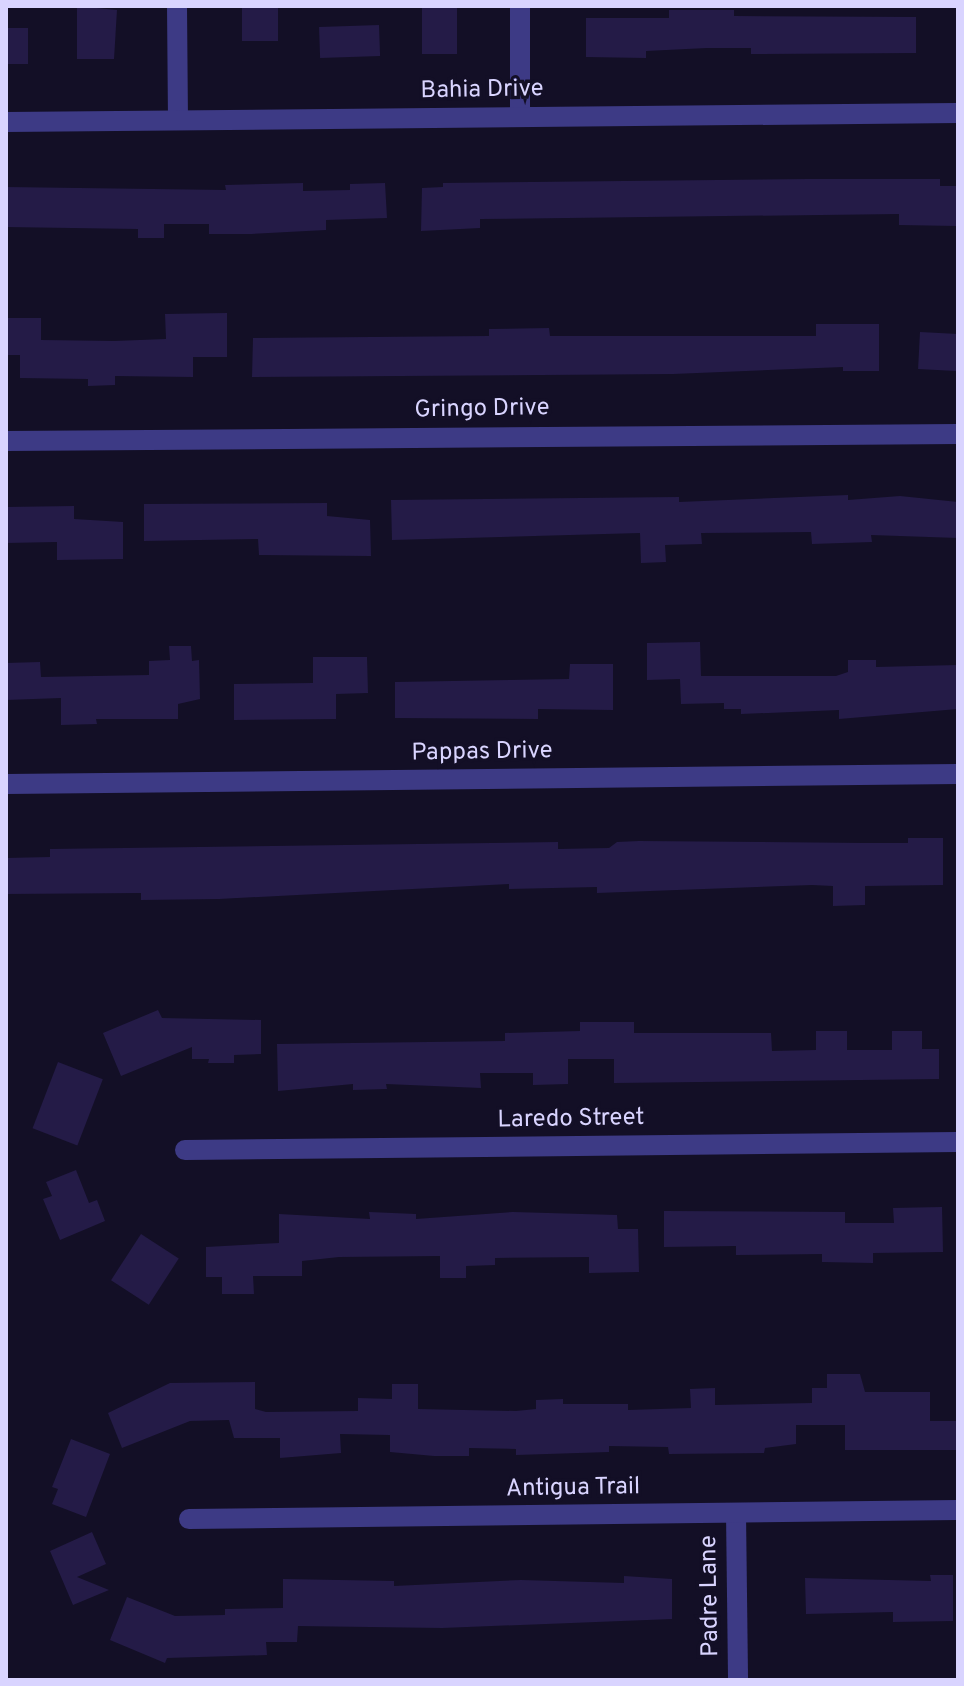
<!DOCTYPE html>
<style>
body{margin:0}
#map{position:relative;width:964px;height:1686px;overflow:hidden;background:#130f26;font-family:Overpass,sans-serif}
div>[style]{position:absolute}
.building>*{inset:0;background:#241b47;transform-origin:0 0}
.street>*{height:20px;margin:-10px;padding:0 10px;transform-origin:10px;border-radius:10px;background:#3d3a85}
span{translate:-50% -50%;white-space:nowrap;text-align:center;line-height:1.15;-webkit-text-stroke:7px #130f26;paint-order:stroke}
.street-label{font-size:24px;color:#d9d4ff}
.frame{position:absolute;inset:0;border:8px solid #d9d4ff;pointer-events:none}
</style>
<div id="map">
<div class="building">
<i style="clip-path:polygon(77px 6px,117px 10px,114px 59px,77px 59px)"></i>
<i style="left:242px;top:6px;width:36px;height:35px"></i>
<i style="left:422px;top:8px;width:35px;height:46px"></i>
<i style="clip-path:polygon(669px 10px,734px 10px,734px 16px,916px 17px,916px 53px,751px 54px,751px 48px,707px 48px,646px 51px,646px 58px,586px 57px,586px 18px,669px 18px)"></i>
<i style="left:379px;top:25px;width:31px;height:60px;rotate:88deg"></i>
<i style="left:6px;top:28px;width:22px;height:36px"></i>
<i style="clip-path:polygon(808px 179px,940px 179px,940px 186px,957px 186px,957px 226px,899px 225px,899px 214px,480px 219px,480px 228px,421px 231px,422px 188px,443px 187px,443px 183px)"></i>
<i style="clip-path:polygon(303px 183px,303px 191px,350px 190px,350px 184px,385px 183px,387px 218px,326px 220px,326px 230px,251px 234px,209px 234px,209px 224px,164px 224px,164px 238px,138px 238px,138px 229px,6px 227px,6px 187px,226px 190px,225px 185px)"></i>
<i style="clip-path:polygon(227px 313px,227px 357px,193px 357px,193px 377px,115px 376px,115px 385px,88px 386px,88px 379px,20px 378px,20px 355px,6px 355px,6px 318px,41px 318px,41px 340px,114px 341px,166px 339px,165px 314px)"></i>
<i style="clip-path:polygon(816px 324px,879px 324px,879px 371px,843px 371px,843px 367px,673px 374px,252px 377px,253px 338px,489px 336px,489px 329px,549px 328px,550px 336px,816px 336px)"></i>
<i style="left:920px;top:332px;width:38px;height:37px;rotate:3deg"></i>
<i style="clip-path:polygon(848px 495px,848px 500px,900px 496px,958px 502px,958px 538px,871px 535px,872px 542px,812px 544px,811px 532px,701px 533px,702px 544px,665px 545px,666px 562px,641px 563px,640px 533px,392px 540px,391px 500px,679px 497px,679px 502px)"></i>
<i style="clip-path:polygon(327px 503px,327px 516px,370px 520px,371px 556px,259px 555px,258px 539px,144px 541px,144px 504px)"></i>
<i style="clip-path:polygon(74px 506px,74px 519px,123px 522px,123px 559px,57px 560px,57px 542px,6px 543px,6px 507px)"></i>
<i style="clip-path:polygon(700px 642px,701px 676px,836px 676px,848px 672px,848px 660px,876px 660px,876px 667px,958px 665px,958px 709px,839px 719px,839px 710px,741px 714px,741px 709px,724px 709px,724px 703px,681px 704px,680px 679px,647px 680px,647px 643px)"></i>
<i style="clip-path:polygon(169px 646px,191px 646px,192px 661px,199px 660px,200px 699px,178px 704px,178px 719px,96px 719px,97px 724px,61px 725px,61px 698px,6px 700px,6px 663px,40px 662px,41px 677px,149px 675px,149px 661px,170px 660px)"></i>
<i style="clip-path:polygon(313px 657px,367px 657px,368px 693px,336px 694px,336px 719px,234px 720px,234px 684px,313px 683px)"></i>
<i style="clip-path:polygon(570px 664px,613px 664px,613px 710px,538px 709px,538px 719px,395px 718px,395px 682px,569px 679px)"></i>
<i style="clip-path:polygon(908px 838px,943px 838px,943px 885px,865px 886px,865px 905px,833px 906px,833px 886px,812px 885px,597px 893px,597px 887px,509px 889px,509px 884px,219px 899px,141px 900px,141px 893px,6px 894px,6px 858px,50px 857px,50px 849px,558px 842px,558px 849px,609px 848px,617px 842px,639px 841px,864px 843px,908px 843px)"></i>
<i style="clip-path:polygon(158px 1010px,162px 1018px,261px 1020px,261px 1054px,234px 1055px,234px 1063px,208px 1063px,209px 1059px,192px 1059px,192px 1047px,121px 1076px,103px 1033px)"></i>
<i style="clip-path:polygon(580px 1022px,634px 1022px,634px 1033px,771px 1033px,772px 1051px,816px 1050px,816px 1031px,847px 1031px,847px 1050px,892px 1050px,892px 1031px,922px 1031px,922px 1049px,939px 1049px,939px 1079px,614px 1083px,614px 1059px,568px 1059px,568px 1084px,533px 1085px,533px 1073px,480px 1073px,481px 1088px,386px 1084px,387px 1089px,353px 1090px,353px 1084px,278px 1091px,277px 1044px,505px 1041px,505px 1033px,580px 1031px)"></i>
<i style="left:58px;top:1062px;width:48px;height:71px;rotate:21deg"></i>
<i style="clip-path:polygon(76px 1170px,89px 1203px,97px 1200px,105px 1221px,60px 1240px,43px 1199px,52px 1196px,46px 1182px)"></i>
<i style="clip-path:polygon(942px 1207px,943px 1252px,873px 1253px,873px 1263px,822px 1262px,822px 1254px,736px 1255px,736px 1246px,664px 1247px,664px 1211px,845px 1212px,845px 1223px,894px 1223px,893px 1208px)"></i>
<i style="clip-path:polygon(369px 1212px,416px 1214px,416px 1219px,513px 1212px,617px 1215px,618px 1229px,638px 1229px,639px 1272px,589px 1273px,589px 1257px,495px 1258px,495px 1265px,466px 1266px,466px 1278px,440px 1278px,440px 1256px,339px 1257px,302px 1261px,302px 1276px,253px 1276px,254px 1294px,222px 1294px,222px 1277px,206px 1277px,206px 1247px,279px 1243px,279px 1214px,370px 1219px)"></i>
<i style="left:141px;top:1234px;width:45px;height:55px;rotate:33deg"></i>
<i style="clip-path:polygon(827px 1374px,860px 1374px,865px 1392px,930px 1392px,930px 1421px,957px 1421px,957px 1450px,845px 1450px,845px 1425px,796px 1425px,796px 1444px,765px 1448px,764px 1453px,669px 1454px,668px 1447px,609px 1446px,609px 1452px,516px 1455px,516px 1449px,469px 1448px,469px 1456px,434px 1456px,390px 1452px,390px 1435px,340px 1434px,341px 1453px,280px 1458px,280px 1438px,234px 1438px,229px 1420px,190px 1421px,122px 1448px,108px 1413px,170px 1383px,255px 1382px,255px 1409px,266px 1412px,358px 1411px,358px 1398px,392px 1399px,392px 1384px,418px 1384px,418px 1409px,516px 1411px,536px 1409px,536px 1400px,563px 1399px,563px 1404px,628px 1404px,628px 1410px,691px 1408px,690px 1389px,715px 1388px,715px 1405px,812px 1403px,812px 1388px,827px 1388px)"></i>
<i style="clip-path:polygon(71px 1439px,110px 1454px,86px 1517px,52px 1504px,58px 1489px,52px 1487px)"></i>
<i style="clip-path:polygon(92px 1532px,106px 1564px,77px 1577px,109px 1590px,73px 1605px,50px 1551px)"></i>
<i style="clip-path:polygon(930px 1575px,953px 1575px,953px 1621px,893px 1622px,893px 1612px,806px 1614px,805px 1578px,931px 1581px)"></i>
<i style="clip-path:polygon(624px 1576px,672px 1579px,672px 1619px,442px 1628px,298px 1626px,297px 1642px,266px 1642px,267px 1655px,167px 1658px,165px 1663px,110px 1640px,127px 1597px,175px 1616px,225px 1615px,225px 1609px,283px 1608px,283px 1579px,394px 1581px,394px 1586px,521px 1580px,624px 1583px)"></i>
</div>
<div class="street">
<i style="left:177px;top:6px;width:114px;rotate:89.5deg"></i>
<i style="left:520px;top:6px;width:111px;rotate:90deg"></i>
<i style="left:6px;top:122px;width:952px;rotate:-0.54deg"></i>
<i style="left:6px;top:441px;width:952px;rotate:-0.42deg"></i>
<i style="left:6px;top:784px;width:952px;rotate:-0.6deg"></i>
<i style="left:185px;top:1150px;width:773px;rotate:-0.59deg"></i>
<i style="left:736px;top:1513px;width:167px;rotate:89.3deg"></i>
<i style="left:189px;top:1519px;width:769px;rotate:-0.67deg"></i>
</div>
<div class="street-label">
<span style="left:482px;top:91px;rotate:-1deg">Bahia Drive</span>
<span style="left:482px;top:410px;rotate:-1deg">Gringo Drive</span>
<span style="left:482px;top:753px;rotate:-1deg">Pappas Drive</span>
<span style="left:571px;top:1120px;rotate:-1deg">Laredo Street</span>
<span style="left:573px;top:1489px;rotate:-1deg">Antigua Trail</span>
<span style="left:711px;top:1596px;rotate:-91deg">Padre Lane</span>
</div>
<div class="frame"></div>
</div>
